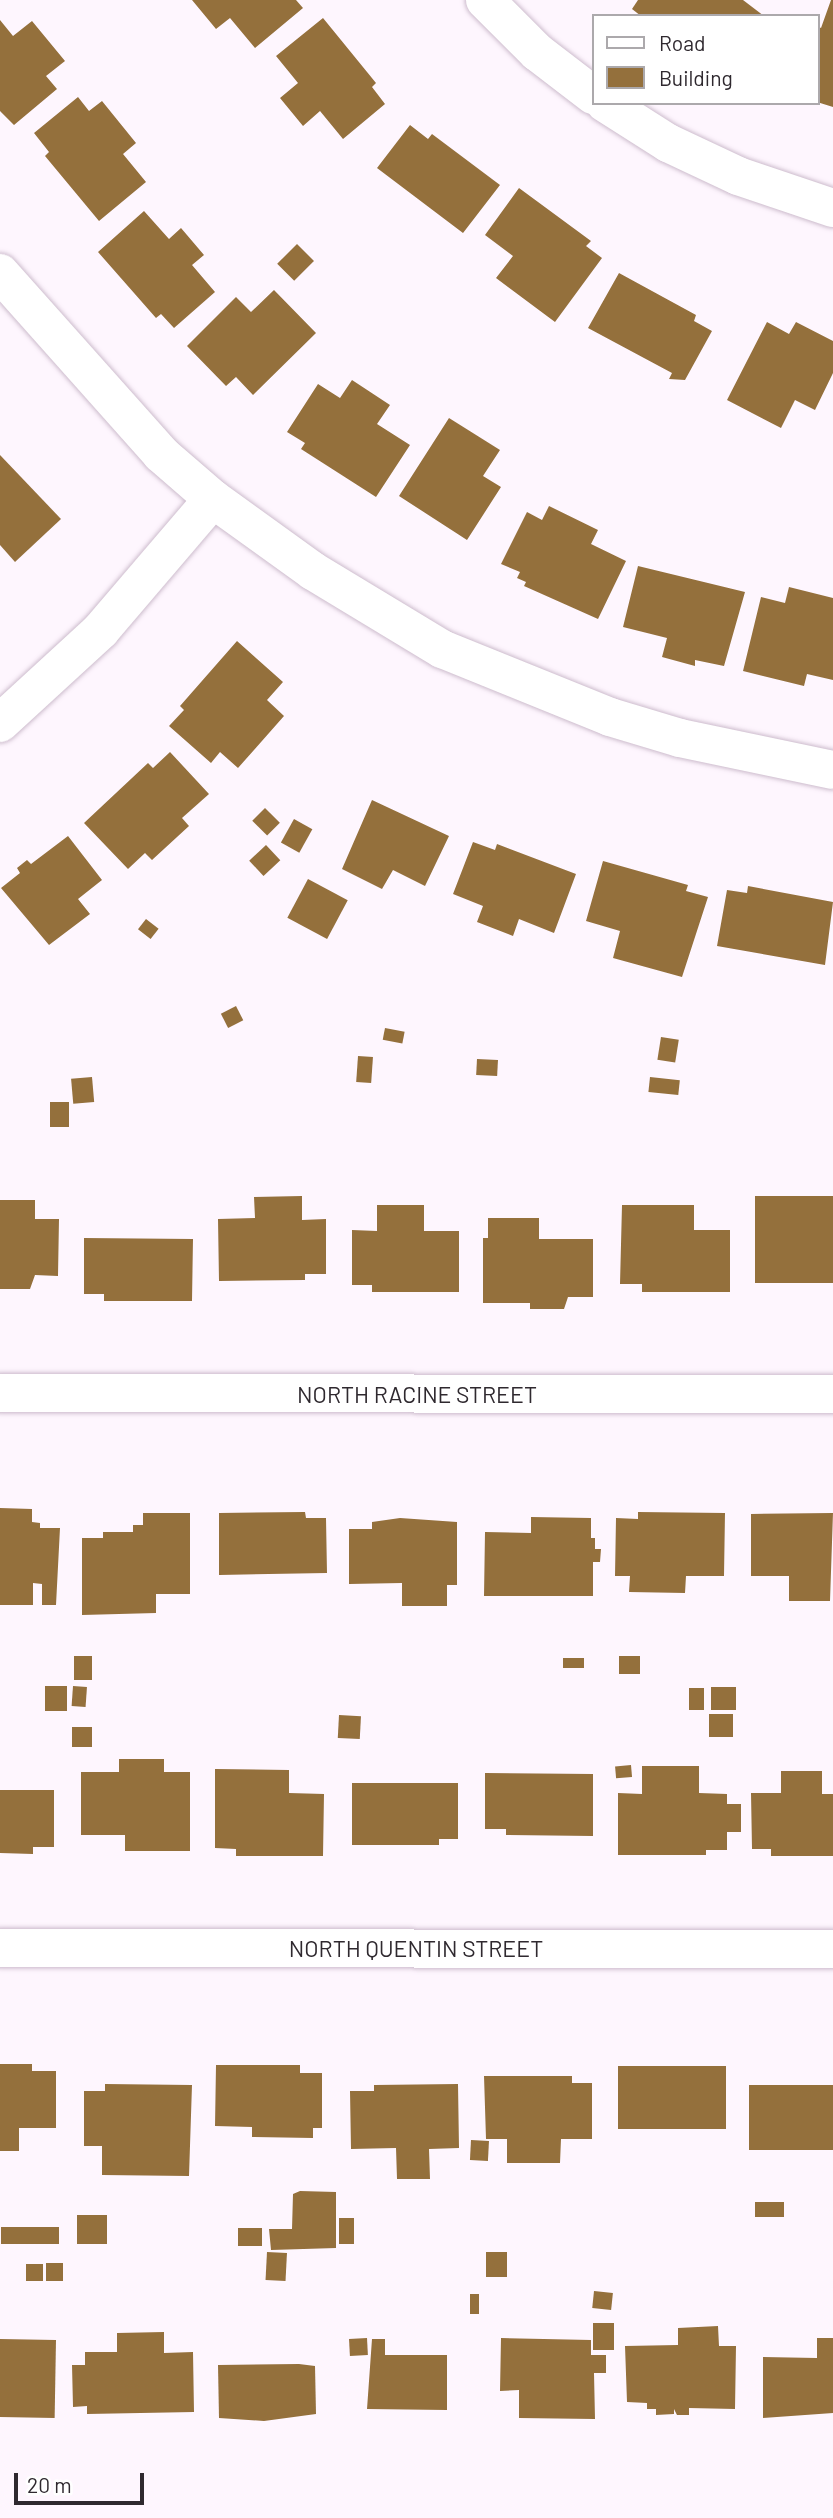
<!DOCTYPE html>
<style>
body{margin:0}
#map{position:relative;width:833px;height:2518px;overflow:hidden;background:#fef6fe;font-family:Barlow,sans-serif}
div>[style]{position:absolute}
.building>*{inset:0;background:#94703c;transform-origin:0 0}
.roads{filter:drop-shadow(0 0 2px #cdbccd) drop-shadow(0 0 2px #cdbccd)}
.minor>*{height:38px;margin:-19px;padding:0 19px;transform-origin:19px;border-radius:19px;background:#fff}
span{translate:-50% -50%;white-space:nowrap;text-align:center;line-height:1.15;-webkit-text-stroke:7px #fff;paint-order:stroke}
.street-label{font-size:23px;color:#2f292f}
.legend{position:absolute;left:592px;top:14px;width:228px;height:91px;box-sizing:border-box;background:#fff;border:2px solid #aca9ac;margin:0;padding:9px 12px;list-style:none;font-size:21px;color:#2f292f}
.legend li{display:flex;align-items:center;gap:14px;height:35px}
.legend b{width:35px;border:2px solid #aca9ac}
.scale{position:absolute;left:14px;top:2473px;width:130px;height:32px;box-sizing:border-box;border:4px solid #2f292f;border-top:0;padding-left:9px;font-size:21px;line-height:24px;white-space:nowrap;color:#2f292f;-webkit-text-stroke:5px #fff;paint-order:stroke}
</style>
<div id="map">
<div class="building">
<i style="clip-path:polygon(192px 0,296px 0,303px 8px,255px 48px,230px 18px,216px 29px)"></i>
<i style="clip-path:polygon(638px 0,743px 0,764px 16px,641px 16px,632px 9px)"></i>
<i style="clip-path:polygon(831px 0,833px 0,833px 107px,817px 102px,817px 26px,821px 28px)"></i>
<i style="clip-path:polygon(323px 18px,376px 83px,372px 87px,385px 104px,343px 139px,320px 111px,303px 126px,280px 98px,298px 83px,276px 56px)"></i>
<i style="clip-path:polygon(0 20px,13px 36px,32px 21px,65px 61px,46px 76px,57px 89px,14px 125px,0 111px)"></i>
<i style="clip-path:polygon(78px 97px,89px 111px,102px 101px,136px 143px,123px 154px,146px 182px,99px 221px,45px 156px,49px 152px,34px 133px)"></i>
<i style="clip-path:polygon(410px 125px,428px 139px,432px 134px,500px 185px,463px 233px,377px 168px)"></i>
<i style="clip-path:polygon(519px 188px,591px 241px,586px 246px,602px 258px,555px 322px,496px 278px,513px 256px,485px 235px)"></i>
<i style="clip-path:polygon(144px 211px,169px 239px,181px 228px,204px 255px,192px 265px,215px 292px,174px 328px,161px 314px,156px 318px,98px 252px)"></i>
<i style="left:297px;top:244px;width:24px;height:28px;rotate:45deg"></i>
<i style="clip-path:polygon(619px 273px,696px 315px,694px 321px,712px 331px,685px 380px,669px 379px,672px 373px,588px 328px)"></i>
<i style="clip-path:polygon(274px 290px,316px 333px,253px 395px,236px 377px,226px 386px,187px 346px,236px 297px,251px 312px)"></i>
<i style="clip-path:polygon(767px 322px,789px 334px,796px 322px,833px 341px,833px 373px,815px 410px,795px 400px,781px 428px,727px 400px)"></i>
<i style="clip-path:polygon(352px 380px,390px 405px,377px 424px,410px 445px,376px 497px,301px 449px,305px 443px,287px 432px,318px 384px,340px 398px)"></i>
<i style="clip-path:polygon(449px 418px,500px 450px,483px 476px,501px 487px,467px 540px,399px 496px)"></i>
<i style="clip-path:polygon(0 455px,61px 519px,15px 562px,0 545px)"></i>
<i style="clip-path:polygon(549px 506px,598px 530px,591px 544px,626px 561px,598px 619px,524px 586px,526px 582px,517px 578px,520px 572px,501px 564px,527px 512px,542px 520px)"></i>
<i style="clip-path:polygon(638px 566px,745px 592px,724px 666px,695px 660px,695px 666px,662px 657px,667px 638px,623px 627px)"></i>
<i style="clip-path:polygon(789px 587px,833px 598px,833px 680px,807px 674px,804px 686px,743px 671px,761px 597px,785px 603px)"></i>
<i style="clip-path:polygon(237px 641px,283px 682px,267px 700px,284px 716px,238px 768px,220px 752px,211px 763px,169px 726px,184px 710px,180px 706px)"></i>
<i style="clip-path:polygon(170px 752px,209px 794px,182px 818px,189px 826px,152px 860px,145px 853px,128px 869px,84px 823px,148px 763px,153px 768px)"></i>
<i style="clip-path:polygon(372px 800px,449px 836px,425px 886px,393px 870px,382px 889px,342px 869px)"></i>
<i style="left:265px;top:808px;width:21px;height:18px;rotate:45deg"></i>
<i style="left:294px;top:819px;width:21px;height:27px;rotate:29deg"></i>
<i style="clip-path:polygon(68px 836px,102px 880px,78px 899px,90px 914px,49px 945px,1px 888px,20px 873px,17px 868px,27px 860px,31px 864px)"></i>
<i style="clip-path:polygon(473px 842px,495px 850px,497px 844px,576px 874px,554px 933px,519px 919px,513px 936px,477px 922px,483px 906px,453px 894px)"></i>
<i style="left:266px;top:845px;width:21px;height:23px;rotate:47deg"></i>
<i style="clip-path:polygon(603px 861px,688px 885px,686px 891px,708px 897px,682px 977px,613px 958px,620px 931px,586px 921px)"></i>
<i style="left:308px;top:879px;width:45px;height:44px;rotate:28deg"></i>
<i style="clip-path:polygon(748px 886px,833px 902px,825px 965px,717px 946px,727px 890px,747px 893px)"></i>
<i style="left:146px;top:919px;width:16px;height:13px;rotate:38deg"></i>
<i style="left:236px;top:1006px;width:16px;height:17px;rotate:63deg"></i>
<i style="left:385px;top:1028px;width:20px;height:12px;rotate:11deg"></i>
<i style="left:661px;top:1037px;width:18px;height:23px;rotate:9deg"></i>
<i style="left:358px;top:1056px;width:15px;height:26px;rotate:4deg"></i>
<i style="left:477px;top:1059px;width:21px;height:16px;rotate:3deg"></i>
<i style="left:92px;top:1077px;width:25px;height:21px;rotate:85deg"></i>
<i style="left:650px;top:1077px;width:30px;height:15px;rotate:6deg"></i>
<i style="left:50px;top:1102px;width:19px;height:25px"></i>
<i style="clip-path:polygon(302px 1196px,302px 1220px,326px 1219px,326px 1274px,305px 1274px,305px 1280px,219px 1281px,218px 1219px,255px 1218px,254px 1197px)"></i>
<i style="left:755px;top:1196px;width:78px;height:87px"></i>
<i style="clip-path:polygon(0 1200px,35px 1200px,35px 1219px,59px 1219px,58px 1276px,35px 1275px,30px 1289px,0 1289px)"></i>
<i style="clip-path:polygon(377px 1205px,424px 1205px,424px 1231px,459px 1231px,459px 1292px,372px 1292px,372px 1285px,352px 1285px,352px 1230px,377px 1231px)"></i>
<i style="clip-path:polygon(622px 1205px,694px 1205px,694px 1230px,730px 1230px,730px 1292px,642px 1292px,642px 1284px,620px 1284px)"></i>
<i style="clip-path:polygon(488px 1218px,539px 1218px,539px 1239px,593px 1239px,593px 1297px,568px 1297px,564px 1309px,530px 1309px,530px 1303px,483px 1303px,483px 1238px,488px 1238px)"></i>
<i style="clip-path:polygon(84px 1238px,193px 1239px,192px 1301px,104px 1301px,104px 1294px,84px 1294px)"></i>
<i style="clip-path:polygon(0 1508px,32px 1509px,32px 1522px,40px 1523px,40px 1528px,60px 1528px,56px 1605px,42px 1605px,42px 1584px,33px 1583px,33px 1605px,0 1605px)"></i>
<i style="clip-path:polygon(305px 1512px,306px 1518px,326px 1518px,327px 1573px,219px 1575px,219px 1513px)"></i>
<i style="clip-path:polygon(638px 1512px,725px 1513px,724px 1576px,686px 1576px,685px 1593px,629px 1592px,630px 1576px,615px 1576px,616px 1518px,638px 1519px)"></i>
<i style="clip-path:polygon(143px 1513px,190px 1513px,190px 1594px,156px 1594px,156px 1613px,82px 1615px,82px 1538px,103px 1538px,103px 1532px,133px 1532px,133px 1525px,143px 1525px)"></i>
<i style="clip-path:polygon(833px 1513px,830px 1601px,789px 1601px,789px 1576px,751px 1576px,751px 1514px)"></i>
<i style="clip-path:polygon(531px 1517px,591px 1518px,591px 1538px,595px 1538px,595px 1549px,601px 1549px,600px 1562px,593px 1562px,593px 1596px,484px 1596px,485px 1532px,531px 1533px)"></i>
<i style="clip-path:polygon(400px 1518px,457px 1522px,457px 1585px,447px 1585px,447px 1606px,402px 1606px,402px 1583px,349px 1584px,349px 1529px,372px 1529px,372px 1522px)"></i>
<i style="left:74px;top:1656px;width:18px;height:24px"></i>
<i style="left:619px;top:1656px;width:21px;height:18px"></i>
<i style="left:563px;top:1658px;width:21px;height:10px"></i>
<i style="left:45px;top:1686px;width:22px;height:25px"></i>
<i style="left:73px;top:1686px;width:14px;height:20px;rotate:4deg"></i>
<i style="left:711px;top:1687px;width:25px;height:23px"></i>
<i style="left:689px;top:1688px;width:15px;height:22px"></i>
<i style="left:709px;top:1714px;width:24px;height:23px"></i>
<i style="left:339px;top:1715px;width:22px;height:23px;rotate:3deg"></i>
<i style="left:72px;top:1727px;width:20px;height:20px"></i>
<i style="clip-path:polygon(119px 1759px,164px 1759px,164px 1772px,190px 1772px,190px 1851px,125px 1851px,125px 1835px,81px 1835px,81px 1772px,119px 1772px)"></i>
<i style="left:631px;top:1765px;width:12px;height:16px;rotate:85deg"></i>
<i style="clip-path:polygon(642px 1766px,699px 1766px,699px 1793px,727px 1794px,727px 1804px,741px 1804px,741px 1832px,727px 1832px,727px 1850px,706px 1850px,706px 1855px,618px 1855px,618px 1793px,642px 1794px)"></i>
<i style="clip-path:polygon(215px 1769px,289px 1770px,289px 1793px,324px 1794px,323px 1856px,236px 1856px,236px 1849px,215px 1848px)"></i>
<i style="clip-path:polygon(781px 1771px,822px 1771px,822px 1794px,833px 1794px,833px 1856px,771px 1856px,771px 1849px,752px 1849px,751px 1793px,781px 1793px)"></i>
<i style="clip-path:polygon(485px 1773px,593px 1774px,593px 1836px,506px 1835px,506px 1829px,485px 1829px)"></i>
<i style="clip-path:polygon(352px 1783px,458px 1783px,458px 1839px,439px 1839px,439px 1845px,352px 1845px)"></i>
<i style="clip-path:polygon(0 1790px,54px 1790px,54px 1847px,33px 1847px,33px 1854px,0 1853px)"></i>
<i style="clip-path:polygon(0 2064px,32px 2064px,32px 2071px,56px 2071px,56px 2128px,19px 2128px,19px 2151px,0 2151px)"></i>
<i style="clip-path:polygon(216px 2065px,300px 2065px,300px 2073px,322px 2073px,322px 2128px,313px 2128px,313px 2138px,252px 2137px,252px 2127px,215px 2126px)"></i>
<i style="left:726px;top:2066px;width:63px;height:108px;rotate:90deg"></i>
<i style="clip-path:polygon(484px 2076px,572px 2076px,572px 2083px,592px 2083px,592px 2139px,561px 2139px,560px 2163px,507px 2163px,507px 2139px,486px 2139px)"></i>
<i style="clip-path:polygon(105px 2084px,192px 2085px,189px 2176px,102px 2175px,102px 2146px,84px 2146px,84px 2091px,105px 2091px)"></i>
<i style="clip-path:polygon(458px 2084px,459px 2148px,429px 2149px,430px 2179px,397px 2179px,396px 2148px,351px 2149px,350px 2091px,374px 2091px,374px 2085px)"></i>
<i style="left:749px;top:2085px;width:84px;height:65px"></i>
<i style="left:471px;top:2140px;width:18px;height:20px;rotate:3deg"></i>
<i style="clip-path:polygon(300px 2191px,336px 2192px,336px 2248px,271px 2250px,269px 2229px,292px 2229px,293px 2194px)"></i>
<i style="left:784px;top:2202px;width:15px;height:29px;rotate:90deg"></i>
<i style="left:77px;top:2215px;width:30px;height:29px"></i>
<i style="left:339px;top:2218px;width:15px;height:26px"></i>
<i style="left:1px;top:2227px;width:58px;height:17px"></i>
<i style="left:238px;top:2228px;width:24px;height:18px"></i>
<i style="left:267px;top:2252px;width:20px;height:28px;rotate:3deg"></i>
<i style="left:507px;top:2252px;width:25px;height:21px;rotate:90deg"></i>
<i style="left:46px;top:2263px;width:17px;height:18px"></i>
<i style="left:26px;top:2264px;width:17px;height:17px"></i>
<i style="left:594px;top:2291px;width:19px;height:17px;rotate:6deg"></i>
<i style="left:470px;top:2294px;width:9px;height:20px"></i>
<i style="left:593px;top:2323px;width:21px;height:27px"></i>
<i style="clip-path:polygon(718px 2326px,719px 2346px,736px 2346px,735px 2409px,689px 2408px,689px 2415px,677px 2415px,674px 2409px,674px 2414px,656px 2415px,656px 2409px,647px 2409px,647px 2403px,627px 2402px,625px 2346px,678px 2345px,678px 2328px)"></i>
<i style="clip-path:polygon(164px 2332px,164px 2353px,193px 2352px,194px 2412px,87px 2414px,87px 2406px,73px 2407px,72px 2365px,85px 2365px,85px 2352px,117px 2352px,117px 2333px)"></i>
<i style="left:367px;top:2338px;width:17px;height:18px;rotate:87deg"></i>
<i style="clip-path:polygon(501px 2338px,591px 2340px,591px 2355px,606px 2355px,606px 2373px,594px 2373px,595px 2419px,519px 2418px,519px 2390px,500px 2391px)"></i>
<i style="clip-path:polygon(817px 2338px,833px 2338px,833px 2413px,763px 2418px,763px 2357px,817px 2358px)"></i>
<i style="left:0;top:2339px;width:56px;height:78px;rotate:1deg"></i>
<i style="clip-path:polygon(372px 2339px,385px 2339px,385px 2355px,447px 2355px,447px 2410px,367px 2409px)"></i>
<i style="clip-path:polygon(299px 2364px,315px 2366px,316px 2414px,264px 2421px,219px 2418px,218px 2365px)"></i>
</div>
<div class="roads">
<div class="minor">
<i style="left:485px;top:0;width:74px;rotate:45deg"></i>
<i style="left:537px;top:52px;width:71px;rotate:37.5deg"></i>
<i style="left:605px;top:103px;width:75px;rotate:32.4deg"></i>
<i style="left:668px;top:143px;width:77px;rotate:25.2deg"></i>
<i style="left:738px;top:176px;width:100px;rotate:18.6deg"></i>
<i style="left:0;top:273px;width:242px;rotate:48.3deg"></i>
<i style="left:161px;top:454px;width:69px;rotate:40.9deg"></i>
<i style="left:213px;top:499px;width:123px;rotate:35.8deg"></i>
<i style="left:313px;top:571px;width:151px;rotate:31.2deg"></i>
<i style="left:442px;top:649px;width:181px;rotate:22deg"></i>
<i style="left:610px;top:717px;width:73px;rotate:16.7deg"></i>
<i style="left:680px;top:738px;width:156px;rotate:11.8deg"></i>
<i style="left:0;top:723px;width:137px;rotate:-42.6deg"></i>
<i style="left:101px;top:630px;width:172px;rotate:-49.5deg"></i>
<i style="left:0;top:1393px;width:833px;rotate:0.07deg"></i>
<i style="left:0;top:1948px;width:833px;rotate:0.07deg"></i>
</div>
</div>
<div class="street-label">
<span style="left:417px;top:1394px">NORTH RACINE STREET</span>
<span style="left:416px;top:1948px">NORTH QUENTIN STREET</span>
</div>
<ul class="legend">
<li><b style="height:9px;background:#fff"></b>Road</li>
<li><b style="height:19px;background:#94703c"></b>Building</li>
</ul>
<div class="scale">20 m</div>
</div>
